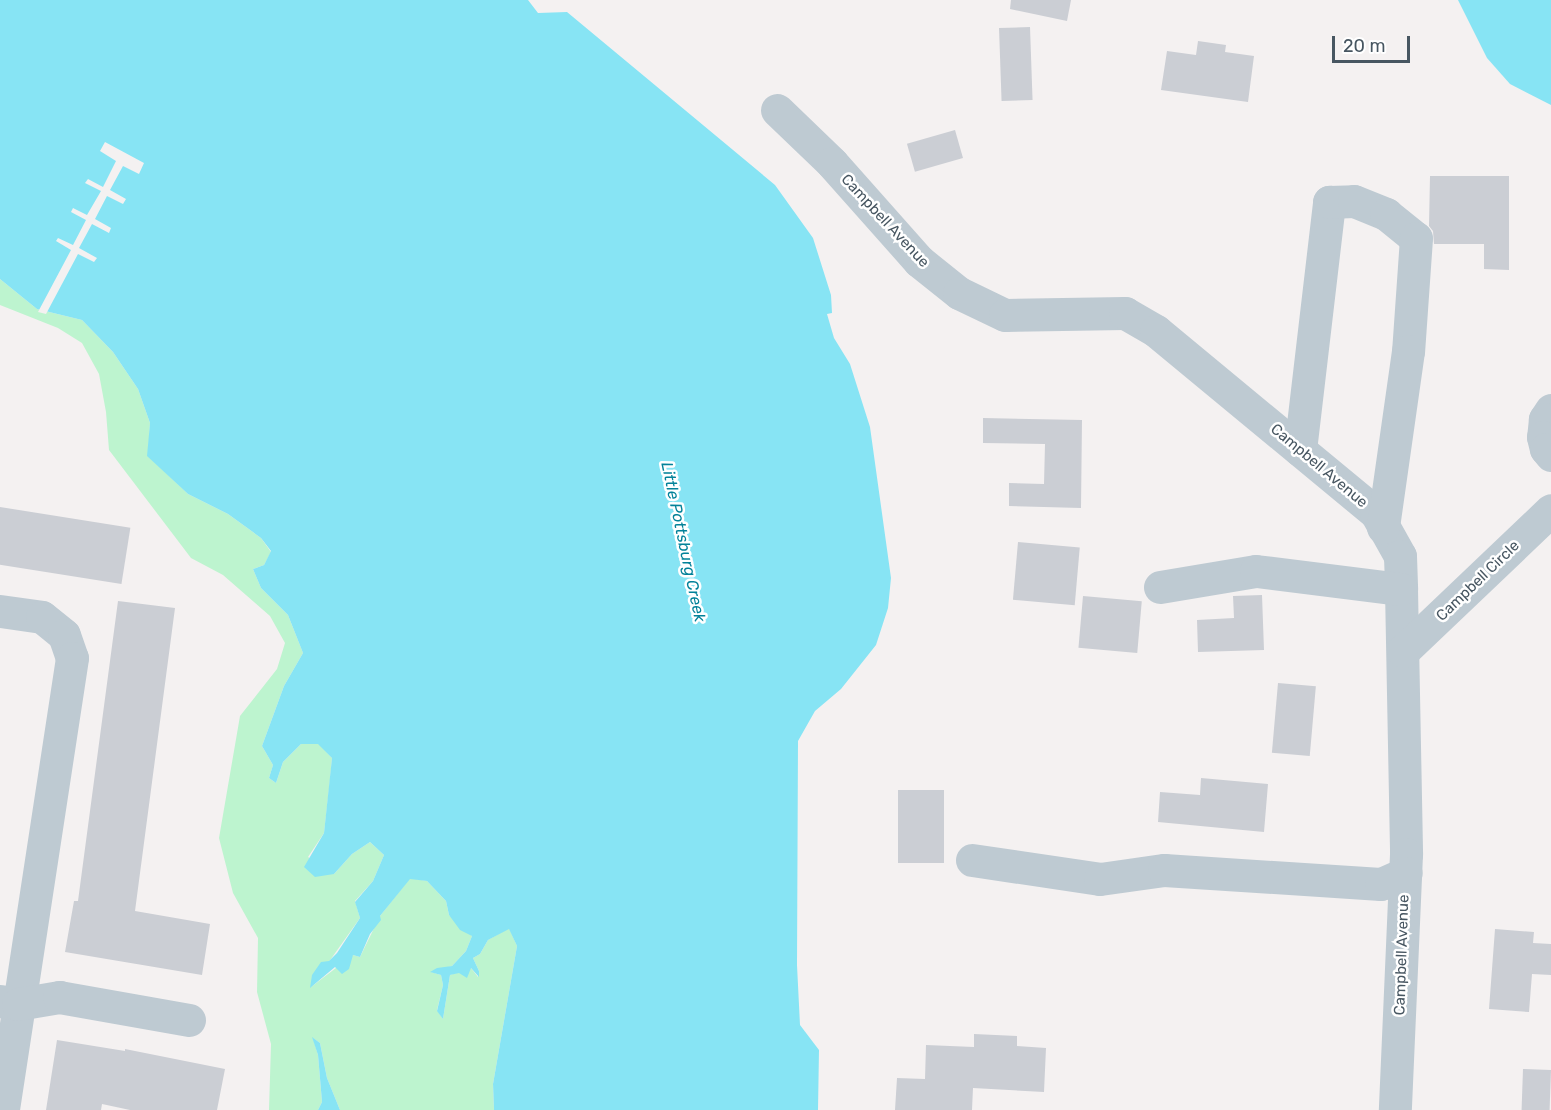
<!DOCTYPE html>
<style>
body{margin:0}
#map{position:relative;width:1551px;height:1110px;overflow:hidden;background:#f4f1f1;font-family:Rubik,sans-serif}
div>[style]{position:absolute}
.green>*{inset:0;background:#bdf4cf}
.water>*{inset:0;background:#87e4f4}
.pier>*{inset:0;background:#f4f1f1}
.building>*{inset:0;background:#cbced4;transform-origin:0 0}
.minor>*{height:33px;margin:-16.5px;padding:0 16.5px;transform-origin:16.5px;border-radius:16.5px;background:#becad2}
span{translate:-50% -50%;white-space:nowrap;text-align:center;line-height:1.15;-webkit-text-stroke:5px #fff;paint-order:stroke}
.street-label{font-size:15px;color:#475661}
.water-label{font-size:16px;color:#038299;font-style:italic}
.scale{position:absolute;left:1332px;top:36px;width:78px;height:27px;box-sizing:border-box;border:3px solid #475661;border-top:0;padding-left:8px;font-size:18px;line-height:21px;white-space:nowrap;color:#475661;-webkit-text-stroke:4px #fff;paint-order:stroke}
</style>
<div id="map">
<div class="green">
<i style="clip-path:polygon(0 279px,37px 309px,82px 320px,113px 352px,138px 389px,150px 423px,148px 456px,188px 494px,228px 514px,261px 538px,271px 552px,264px 565px,253px 569px,261px 588px,288px 615px,303px 653px,284px 686px,262px 746px,273px 765px,269px 778px,276px 783px,283px 762px,301px 744px,318px 743px,332px 758px,330px 780px,324px 833px,308px 857px,334px 874px,352px 854px,370px 842px,384px 855px,373px 881px,355px 901px,360px 918px,311px 987px,353px 955px,360px 957px,380px 916px,410px 878px,427px 881px,446px 901px,449px 915px,472px 936px,466px 951px,452px 966px,431px 972px,441px 975px,443px 985px,437px 1010px,443px 1019px,450px 975px,471px 968px,478px 977px,479px 971px,473px 958px,480px 954px,488px 940px,509px 928px,517px 946px,493px 1084px,494px 1110px,340px 1110px,327px 1078px,320px 1043px,313px 1038px,318px 1055px,322px 1102px,318px 1110px,269px 1110px,271px 1044px,257px 992px,258px 938px,233px 893px,219px 838px,240px 716px,277px 669px,285px 643px,270px 616px,223px 575px,191px 558px,109px 450px,106px 412px,99px 374px,82px 343px,58px 328px,0 305px)"></i>
</div>
<div class="water">
<i style="clip-path:polygon(0 0,528px 0,538px 13px,567px 12px,775px 185px,813px 238px,831px 295px,832px 313px,827px 314px,834px 338px,850px 364px,870px 427px,891px 578px,888px 608px,876px 645px,841px 689px,815px 711px,798px 741px,797px 965px,800px 1025px,819px 1050px,818px 1110px,494px 1110px,493px 1084px,517px 946px,509px 929px,488px 940px,480px 954px,473px 958px,479px 971px,479px 977px,471px 968px,467px 978px,459px 973px,450px 975px,443px 1019px,437px 1011px,443px 985px,441px 975px,430px 972px,437px 968px,452px 966px,466px 951px,472px 936px,460px 930px,449px 915px,446px 901px,427px 881px,410px 879px,380px 916px,381px 920px,370px 934px,360px 957px,353px 955px,349px 969px,342px 974px,335px 967px,310px 988px,312px 975px,321px 962px,329px 961px,337px 953px,360px 918px,355px 902px,373px 881px,384px 855px,370px 842px,352px 854px,334px 874px,315px 877px,304px 867px,324px 833px,332px 758px,318px 744px,301px 744px,283px 762px,276px 783px,269px 778px,273px 765px,262px 746px,284px 686px,303px 653px,288px 615px,261px 588px,253px 569px,264px 565px,271px 551px,261px 538px,228px 514px,188px 494px,147px 456px,150px 423px,138px 389px,113px 352px,82px 320px,37px 309px,0 279px)"></i>
<i style="clip-path:polygon(1458px 0,1551px 0,1551px 105px,1510px 84px,1487px 58px)"></i>
<i style="clip-path:polygon(312px 1037px,320px 1043px,327px 1078px,340px 1110px,318px 1110px,322px 1102px,318px 1055px)"></i>
</div>
<div class="pier">
<i style="clip-path:polygon(105px 142px,144px 163px,139px 174px,123px 166px,110px 190px,126px 199px,123px 204px,107px 196px,95px 219px,111px 228px,109px 233px,92px 224px,79px 248px,97px 258px,94px 262px,78px 254px,46px 314px,38px 312px,71px 250px,56px 241px,58px 238px,73px 245px,86px 220px,71px 212px,73px 208px,87px 215px,101px 191px,85px 183px,88px 179px,103px 187px,116px 161px,100px 151px)"></i>
</div>
<div class="building">
<i style="clip-path:polygon(1011px 0,1071px 0,1067px 21px,1010px 9px)"></i>
<i style="left:1030px;top:27px;width:73px;height:31px;rotate:88deg"></i>
<i style="clip-path:polygon(1198px 41px,1226px 45px,1225px 52px,1254px 56px,1248px 102px,1161px 90px,1167px 51px,1196px 55px)"></i>
<i style="left:955px;top:130px;width:29px;height:50px;rotate:74deg"></i>
<i style="clip-path:polygon(1430px 176px,1509px 176px,1509px 270px,1484px 269px,1484px 244px,1434px 244px,1433px 231px,1429px 226px)"></i>
<i style="clip-path:polygon(983px 418px,1082px 420px,1081px 508px,1009px 506px,1009px 483px,1044px 484px,1045px 444px,983px 443px)"></i>
<i style="left:0;top:507px;width:132px;height:57px;rotate:9deg"></i>
<i style="left:1018px;top:542px;width:62px;height:58px;rotate:5deg"></i>
<i style="clip-path:polygon(1262px 595px,1264px 650px,1198px 652px,1197px 620px,1234px 618px,1233px 596px)"></i>
<i style="left:1083px;top:596px;width:59px;height:52px;rotate:5deg"></i>
<i style="clip-path:polygon(118px 601px,175px 608px,135px 911px,210px 924px,202px 975px,65px 952px,74px 901px,78px 901px)"></i>
<i style="left:1278px;top:683px;width:38px;height:70px;rotate:5deg"></i>
<i style="clip-path:polygon(1201px 778px,1268px 784px,1264px 832px,1158px 822px,1160px 792px,1200px 795px)"></i>
<i style="left:898px;top:790px;width:46px;height:73px"></i>
<i style="clip-path:polygon(1495px 929px,1534px 932px,1533px 943px,1551px 944px,1551px 975px,1532px 974px,1529px 1012px,1489px 1009px)"></i>
<i style="clip-path:polygon(974px 1034px,1017px 1036px,1017px 1046px,1046px 1048px,1044px 1092px,973px 1088px,972px 1110px,895px 1110px,897px 1078px,925px 1079px,926px 1045px,974px 1047px)"></i>
<i style="clip-path:polygon(57px 1040px,125px 1051px,125px 1049px,225px 1069px,217px 1110px,130px 1110px,102px 1104px,101px 1110px,46px 1110px)"></i>
<i style="left:1523px;top:1069px;width:28px;height:41px;rotate:2deg"></i>
</div>
<div class="minor">
<i style="left:777px;top:110px;width:76px;rotate:43.9deg"></i>
<i style="left:832px;top:163px;width:131px;rotate:48.4deg"></i>
<i style="left:919px;top:261px;width:51px;rotate:38.7deg"></i>
<i style="left:959px;top:293px;width:51px;rotate:25.6deg"></i>
<i style="left:1005px;top:315px;width:120px;rotate:-1deg"></i>
<i style="left:1125px;top:313px;width:36px;rotate:30deg"></i>
<i style="left:1156px;top:331px;width:286px;rotate:39.6deg"></i>
<i style="left:1376px;top:513px;width:49px;rotate:60.8deg"></i>
<i style="left:1400px;top:556px;width:33px;rotate:88deg"></i>
<i style="left:1401px;top:589px;width:265px;rotate:88.9deg"></i>
<i style="left:1406px;top:854px;width:256px;rotate:92.5deg"></i>
<i style="left:1551px;top:410px;width:11px;rotate:124deg"></i>
<i style="left:1545px;top:419px;width:18px;rotate:96deg"></i>
<i style="left:1543px;top:437px;width:12px;rotate:76deg"></i>
<i style="left:1546px;top:449px;width:8px;rotate:50deg"></i>
<i style="left:1300px;top:450px;width:250px;rotate:-83.3deg"></i>
<i style="left:1329px;top:202px;width:25px;rotate:-2deg"></i>
<i style="left:1354px;top:201px;width:35px;rotate:22deg"></i>
<i style="left:1386px;top:214px;width:38px;rotate:39deg"></i>
<i style="left:1416px;top:238px;width:113px;rotate:94deg"></i>
<i style="left:1408px;top:351px;width:178px;rotate:98.1deg"></i>
<i style="left:1160px;top:587px;width:97px;rotate:-9.5deg"></i>
<i style="left:1256px;top:571px;width:146px;rotate:7.1deg"></i>
<i style="left:0;top:611px;width:42px;rotate:8.1deg"></i>
<i style="left:42px;top:617px;width:28px;rotate:39deg"></i>
<i style="left:64px;top:635px;width:24px;rotate:71deg"></i>
<i style="left:72px;top:658px;width:457px;rotate:98.7deg"></i>
<i style="left:1403px;top:651px;width:204px;rotate:-43.6deg"></i>
<i style="left:972px;top:860px;width:129px;rotate:8.4deg"></i>
<i style="left:1100px;top:879px;width:65px;rotate:-8deg"></i>
<i style="left:1164px;top:870px;width:217px;rotate:3.7deg"></i>
<i style="left:1381px;top:884px;width:27px;rotate:-24deg"></i>
<i style="left:0;top:1001px;width:18px;rotate:9deg"></i>
<i style="left:18px;top:1004px;width:42px;rotate:-9.7deg"></i>
<i style="left:59px;top:997px;width:132px;rotate:10deg"></i>
</div>
<div class="street-label">
<span style="left:885px;top:221px;rotate:47deg">Campbell Avenue</span>
<span style="left:1319px;top:466px;rotate:40deg">Campbell Avenue</span>
<span style="left:1478px;top:581px;rotate:-44deg">Campbell Circle</span>
<span style="left:1402px;top:955px;rotate:-88deg">Campbell Avenue</span>
</div>
<div class="water-label">
<span style="left:683px;top:542px;rotate:78deg">Little Pottsburg Creek</span>
</div>
<div class="scale">20 m</div>
</div>
